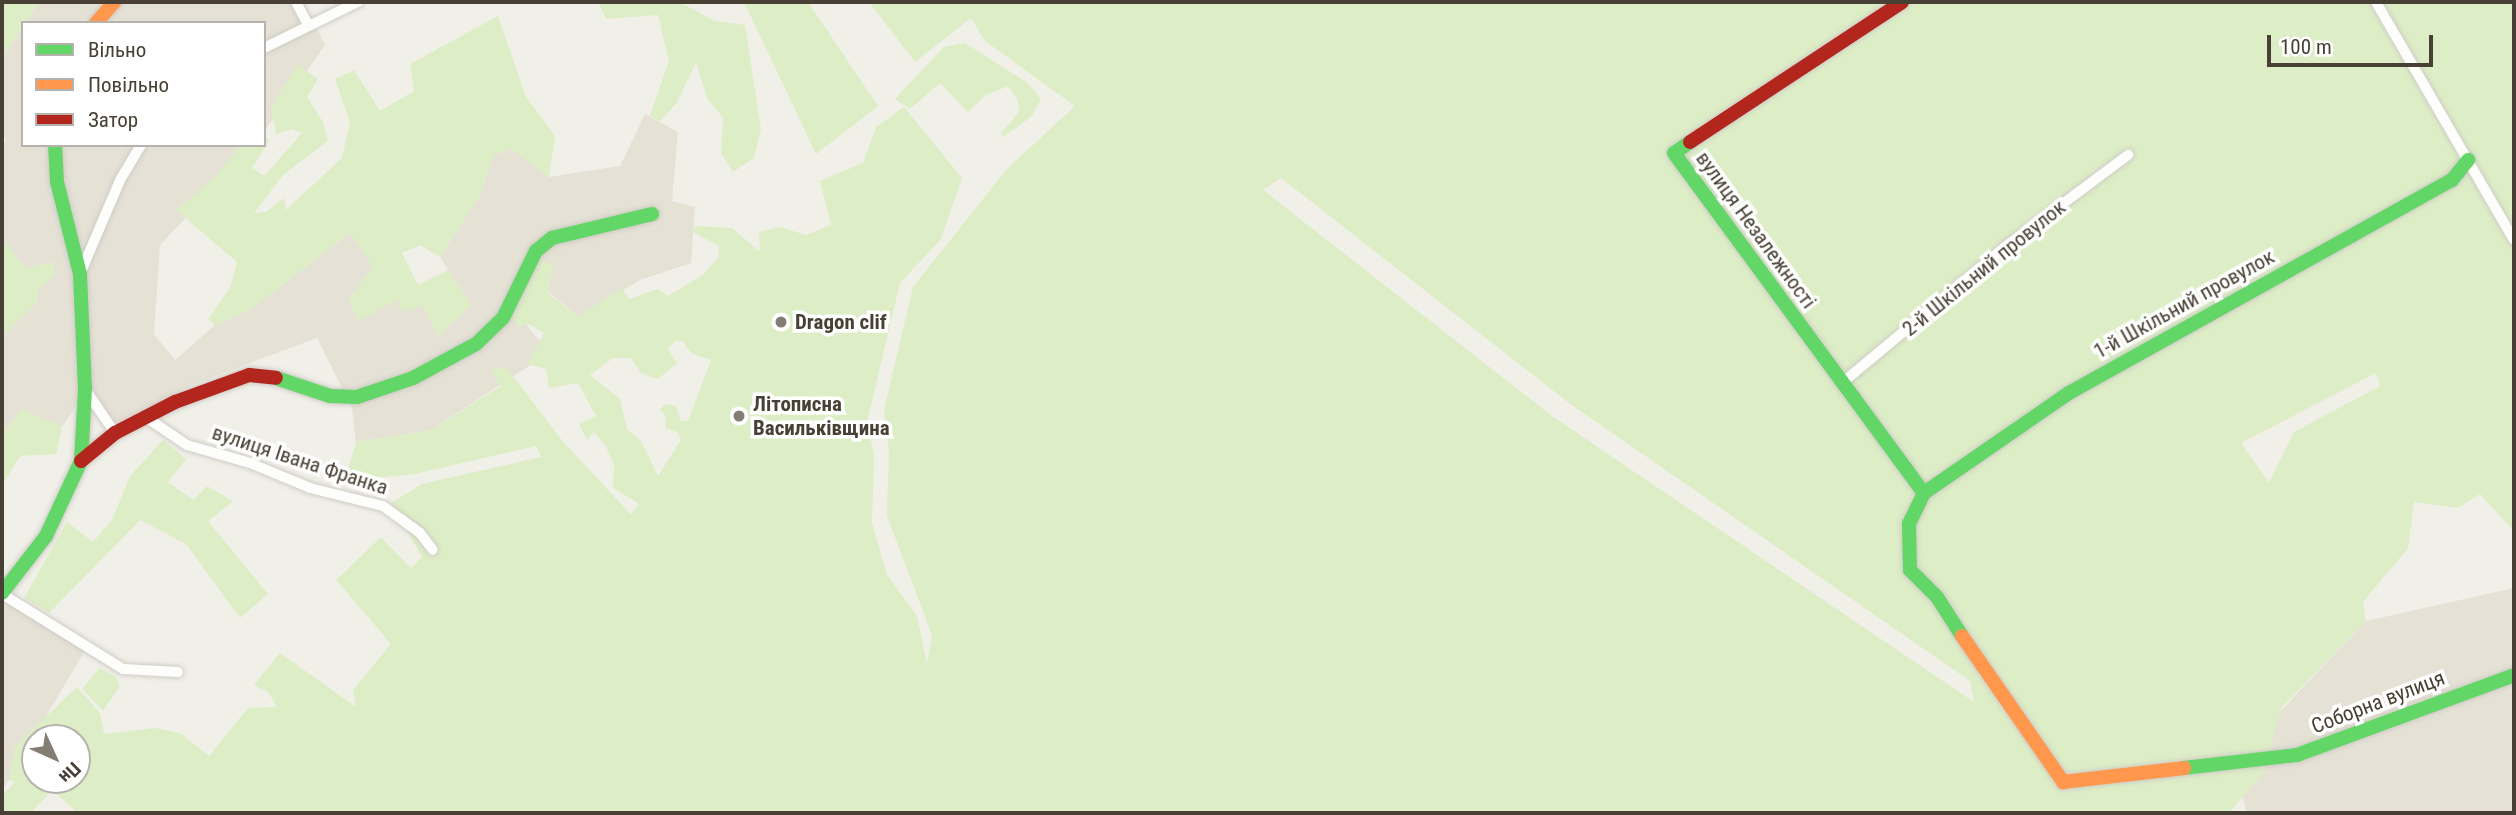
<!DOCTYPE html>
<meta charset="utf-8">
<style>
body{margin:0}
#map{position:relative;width:2516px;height:815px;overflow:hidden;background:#f0efe8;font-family:"Roboto Condensed",sans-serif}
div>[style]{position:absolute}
.residential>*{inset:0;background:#e5e1d5}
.green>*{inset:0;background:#ddeec6}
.roads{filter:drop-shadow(0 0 2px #cfccc6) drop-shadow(0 0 2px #cfccc6)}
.street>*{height:10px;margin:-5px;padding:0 5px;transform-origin:5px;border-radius:5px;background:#fdfdfc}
.fast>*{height:14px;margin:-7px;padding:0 7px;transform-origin:7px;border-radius:7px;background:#63d668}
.slow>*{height:14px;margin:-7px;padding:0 7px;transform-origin:7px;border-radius:7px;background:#ff974d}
.jam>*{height:14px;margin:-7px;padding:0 7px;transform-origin:7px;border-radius:7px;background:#b3261e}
.dots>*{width:19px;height:19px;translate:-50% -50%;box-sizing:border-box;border:4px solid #fff;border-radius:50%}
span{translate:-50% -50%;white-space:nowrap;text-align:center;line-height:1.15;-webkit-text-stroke:7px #fff;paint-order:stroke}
.street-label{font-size:21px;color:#484034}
.poi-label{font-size:21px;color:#484034;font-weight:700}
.left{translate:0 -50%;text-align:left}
.frame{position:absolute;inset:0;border:4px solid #484034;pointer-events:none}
.legend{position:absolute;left:21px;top:21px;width:245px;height:126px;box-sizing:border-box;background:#fff;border:2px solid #b6b3ae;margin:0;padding:9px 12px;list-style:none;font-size:21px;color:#484034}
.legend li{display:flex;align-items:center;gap:14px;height:35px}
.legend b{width:35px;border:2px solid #b6b3ae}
.north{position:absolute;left:21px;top:724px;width:70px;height:70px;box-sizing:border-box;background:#fff;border:2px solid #b6b3ae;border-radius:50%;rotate:135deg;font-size:19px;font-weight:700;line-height:28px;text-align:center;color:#484034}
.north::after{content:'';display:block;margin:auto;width:24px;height:32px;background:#837d73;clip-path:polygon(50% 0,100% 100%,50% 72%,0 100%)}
.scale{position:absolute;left:2267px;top:35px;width:166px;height:32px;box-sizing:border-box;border:4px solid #484034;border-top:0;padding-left:9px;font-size:21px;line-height:24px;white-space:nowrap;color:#484034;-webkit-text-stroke:5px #fff;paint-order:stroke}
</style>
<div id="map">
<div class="residential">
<i style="clip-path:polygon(39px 2px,303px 2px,325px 45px,264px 132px,264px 23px,25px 23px)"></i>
<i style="clip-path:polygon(23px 26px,23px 145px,254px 145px,160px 245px,154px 334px,175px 360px,215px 325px,249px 310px,350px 233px,374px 266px,349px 299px,358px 321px,397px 299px,423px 305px,438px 336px,471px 305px,440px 257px,479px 197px,494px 155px,512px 149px,549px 177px,620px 166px,645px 114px,678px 132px,672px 201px,695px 207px,691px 263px,640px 280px,578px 317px,541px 285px,521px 318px,549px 353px,431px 430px,356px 442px,352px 408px,317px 338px,194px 384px,115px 423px,89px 386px,62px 427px,21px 409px,2px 436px,2px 337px,39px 300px,37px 292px,52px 262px,25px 268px,2px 238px,2px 147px,6px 141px,2px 131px,2px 58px)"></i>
<i style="clip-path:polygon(2514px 588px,2514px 812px,2247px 813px,2232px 762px,2366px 621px)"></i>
<i style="clip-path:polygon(2px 590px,87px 647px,2px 791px)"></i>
</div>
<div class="green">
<i style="clip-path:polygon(2px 2px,39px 2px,2px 58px)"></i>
<i style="clip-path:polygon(598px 2px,680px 2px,714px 21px,745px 25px,761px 129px,754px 158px,733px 172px,721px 153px,723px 117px,708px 100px,696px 63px,676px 104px,659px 122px,650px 115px,669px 61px,658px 15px,606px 19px)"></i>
<i style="clip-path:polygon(744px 2px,808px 2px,878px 106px,816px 154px)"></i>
<i style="clip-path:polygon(evenodd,869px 2px,2514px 2px,2514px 531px,2480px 494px,2458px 508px,2414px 502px,2408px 548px,2363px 602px,2366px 621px,2281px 708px,2264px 772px,2229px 813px,78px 813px,52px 790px,31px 813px,4px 813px,2px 795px,15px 782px,9px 780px,15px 746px,77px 687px,100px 713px,104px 734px,155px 728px,180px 733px,209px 756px,248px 708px,277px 707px,268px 692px,254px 685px,280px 653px,356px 707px,353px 690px,391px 644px,336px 580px,381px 537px,411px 568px,422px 557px,391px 503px,422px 484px,541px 457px,536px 446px,415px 474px,345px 481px,356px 442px,431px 430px,501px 386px,490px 370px,506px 367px,561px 439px,631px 515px,639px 504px,613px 488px,614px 464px,605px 445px,594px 432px,587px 440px,579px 424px,596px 416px,578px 383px,549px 388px,546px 369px,528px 364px,544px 333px,529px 324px,518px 326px,512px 318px,540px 259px,553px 265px,548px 293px,578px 317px,621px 288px,630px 299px,658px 289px,668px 296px,703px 275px,718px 258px,719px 246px,693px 232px,696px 226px,732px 228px,760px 252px,759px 232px,780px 227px,806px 235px,831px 225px,820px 181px,863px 163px,876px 127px,904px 107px,962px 178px,941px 239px,900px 283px,867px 422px,874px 454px,872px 523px,887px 575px,917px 616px,927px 663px,932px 635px,887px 516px,889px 451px,884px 410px,913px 287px,1006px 170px,1075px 106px,985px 41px,971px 18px,915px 62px,869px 2px,1281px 178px,1569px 403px,1970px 681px,1974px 702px,1552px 416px,1263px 190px,1281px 178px,869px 2px,676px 341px,682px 341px,692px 354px,711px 360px,688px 421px,681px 421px,676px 406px,665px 404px,660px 410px,665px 415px,666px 429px,677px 432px,681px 440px,658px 476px,641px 441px,627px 429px,620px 399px,590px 375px,613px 358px,631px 358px,641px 373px,658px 379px,677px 363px,668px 349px,676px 341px,869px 2px,2376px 373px,2380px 386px,2294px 432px,2269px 483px,2241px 443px,2376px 373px,869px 2px,35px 738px,77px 738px,77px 780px,35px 780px,35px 738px)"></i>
<i style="clip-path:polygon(498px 16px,526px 97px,555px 136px,549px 177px,512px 149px,494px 155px,479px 197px,440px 257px,420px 245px,402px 253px,418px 285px,448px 270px,471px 305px,438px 336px,423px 305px,403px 312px,397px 300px,358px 321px,349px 300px,373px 266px,350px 233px,249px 310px,215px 325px,208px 319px,230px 288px,237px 262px,176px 210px,215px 177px,241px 145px,264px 145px,264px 134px,269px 141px,252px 168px,264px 176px,302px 133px,292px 129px,276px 134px,271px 107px,298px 64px,318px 79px,307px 97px,323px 122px,328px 141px,283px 175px,254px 213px,266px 212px,284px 198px,286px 210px,342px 158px,350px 122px,335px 79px,354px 70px,380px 111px,414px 91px,410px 64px)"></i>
<i style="clip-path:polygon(965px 43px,1028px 83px,1041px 99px,1031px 117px,1003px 137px,1001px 133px,1019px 112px,1018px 100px,1008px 86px,986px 95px,968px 112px,940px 83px,910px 109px,895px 99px,944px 47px)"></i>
<i style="clip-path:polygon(2px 238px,25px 268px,52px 262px,56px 274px,37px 292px,39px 300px,2px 337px)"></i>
<i style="clip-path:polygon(21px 409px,62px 427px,56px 454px,20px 456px,2px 486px,2px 436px)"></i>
<i style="clip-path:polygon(163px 440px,186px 459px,168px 482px,193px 500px,207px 486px,233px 501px,208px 521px,268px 594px,240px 618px,186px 544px,140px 520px,49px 613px,24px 598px,67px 522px,93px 542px,112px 520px,130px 476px)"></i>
<i style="clip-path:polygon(99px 668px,116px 677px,120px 686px,103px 711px,82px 689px)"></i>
</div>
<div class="roads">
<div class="street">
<i style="left:296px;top:2px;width:24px;rotate:62deg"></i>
<i style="left:2376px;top:2px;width:275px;rotate:59.9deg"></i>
<i style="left:264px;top:48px;width:105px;rotate:-26.1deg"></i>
<i style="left:80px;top:274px;width:102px;rotate:-66.9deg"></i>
<i style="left:120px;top:180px;width:41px;rotate:-59deg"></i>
<i style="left:1842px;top:383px;width:212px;rotate:-39.8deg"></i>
<i style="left:2005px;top:247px;width:154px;rotate:-36.8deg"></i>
<i style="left:85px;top:389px;width:53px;rotate:55.7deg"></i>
<i style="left:147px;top:418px;width:48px;rotate:34deg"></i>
<i style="left:187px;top:445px;width:66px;rotate:15.9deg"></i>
<i style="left:250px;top:463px;width:65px;rotate:22.6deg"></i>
<i style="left:310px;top:488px;width:75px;rotate:13.9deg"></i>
<i style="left:383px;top:506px;width:46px;rotate:36.1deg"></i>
<i style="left:420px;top:533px;width:21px;rotate:53deg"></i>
<i style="left:2px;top:594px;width:142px;rotate:31.8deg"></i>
<i style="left:123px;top:669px;width:55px;rotate:3.1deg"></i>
</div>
<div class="fast">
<i style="left:1690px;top:142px;width:19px;rotate:145deg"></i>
<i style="left:1674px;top:153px;width:422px;rotate:53.7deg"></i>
<i style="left:1924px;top:493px;width:34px;rotate:116deg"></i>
<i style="left:1909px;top:524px;width:46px;rotate:88.8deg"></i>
<i style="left:1910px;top:570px;width:38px;rotate:45deg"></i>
<i style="left:1937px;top:597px;width:46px;rotate:57.3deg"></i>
<i style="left:276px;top:378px;width:57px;rotate:18.4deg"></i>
<i style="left:330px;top:396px;width:27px;rotate:2deg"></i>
<i style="left:357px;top:397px;width:59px;rotate:-18.7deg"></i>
<i style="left:413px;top:378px;width:72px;rotate:-28.4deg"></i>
<i style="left:476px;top:344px;width:37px;rotate:-44deg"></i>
<i style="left:503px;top:318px;width:75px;rotate:-63.8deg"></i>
<i style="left:536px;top:251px;width:21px;rotate:-39deg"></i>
<i style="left:552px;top:238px;width:103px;rotate:-13.5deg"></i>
<i style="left:1924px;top:493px;width:176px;rotate:-34.6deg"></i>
<i style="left:2069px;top:393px;width:438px;rotate:-29.1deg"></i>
<i style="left:2452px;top:180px;width:26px;rotate:-51deg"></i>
<i style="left:2px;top:593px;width:72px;rotate:-52.3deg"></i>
<i style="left:46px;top:536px;width:83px;rotate:-65deg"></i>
<i style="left:81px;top:461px;width:72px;rotate:-86.8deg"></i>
<i style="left:85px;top:389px;width:115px;rotate:-92.5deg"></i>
<i style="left:80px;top:274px;width:95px;rotate:-104deg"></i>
<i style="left:57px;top:182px;width:37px;rotate:-93deg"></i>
<i style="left:2184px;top:768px;width:114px;rotate:-6.6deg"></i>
<i style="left:2297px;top:755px;width:231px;rotate:-20.2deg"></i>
</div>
<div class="slow">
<i style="left:96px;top:23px;width:28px;rotate:-49deg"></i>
<i style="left:1962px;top:636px;width:178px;rotate:55.3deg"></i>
<i style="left:2063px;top:782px;width:122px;rotate:-6.6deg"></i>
</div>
<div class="jam">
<i style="left:1690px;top:142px;width:254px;rotate:-33.4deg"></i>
<i style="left:81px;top:461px;width:44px;rotate:-39.5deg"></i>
<i style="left:115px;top:433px;width:68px;rotate:-27.3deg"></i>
<i style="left:175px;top:402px;width:79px;rotate:-20deg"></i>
<i style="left:249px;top:375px;width:27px;rotate:6deg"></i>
</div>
</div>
<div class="dots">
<i style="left:781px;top:322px;background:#837d73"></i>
<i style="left:739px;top:416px;background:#837d73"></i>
</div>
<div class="street-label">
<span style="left:1756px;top:230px;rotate:54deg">вулиця Незалежності</span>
<span style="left:1984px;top:268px;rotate:-39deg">2-й Шкільний провулок</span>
<span style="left:2184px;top:304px;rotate:-29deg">1-й Шкільний провулок</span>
<span style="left:300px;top:460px;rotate:18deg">вулиця Івана Франка</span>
<span style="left:2378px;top:702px;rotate:-21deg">Соборна вулиця</span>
</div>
<div class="poi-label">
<span class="left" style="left:795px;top:322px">Dragon clif</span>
<span class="left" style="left:753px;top:416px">Літописна<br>Васильківщина</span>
</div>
<div class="frame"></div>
<ul class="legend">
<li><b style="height:9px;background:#63d668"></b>Вільно</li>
<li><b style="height:9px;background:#ff974d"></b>Повільно</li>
<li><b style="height:9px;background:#b3261e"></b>Затор</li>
</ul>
<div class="north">Пн</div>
<div class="scale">100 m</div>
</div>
